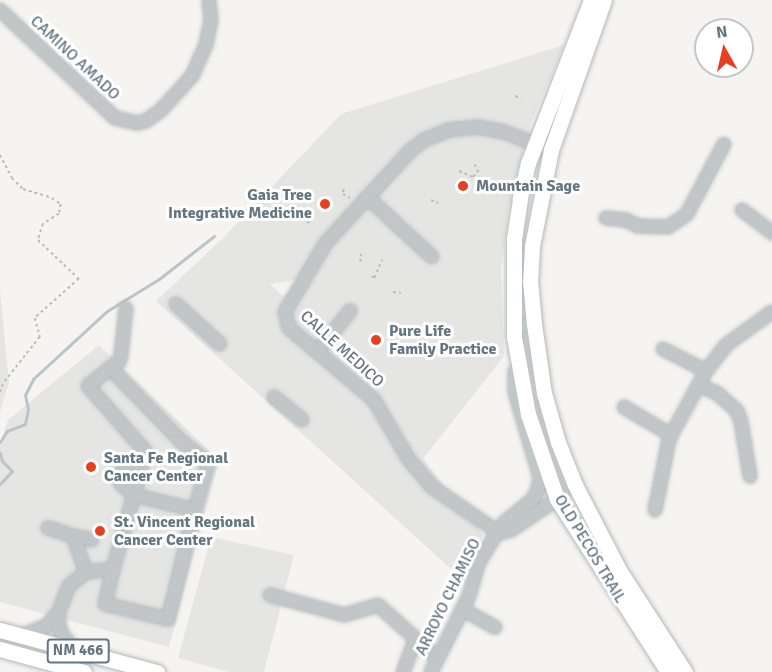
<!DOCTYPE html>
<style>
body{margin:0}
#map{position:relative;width:772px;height:672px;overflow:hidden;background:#f5f4f0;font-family:Signika,sans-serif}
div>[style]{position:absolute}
.built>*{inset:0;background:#e5e6e4}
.stream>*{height:3px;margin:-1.5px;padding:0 1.5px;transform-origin:1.5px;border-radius:1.5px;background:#b9c5c8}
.path>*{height:1.5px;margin-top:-0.75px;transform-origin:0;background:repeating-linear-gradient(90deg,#bbbdbf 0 3px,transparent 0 6px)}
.roads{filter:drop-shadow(0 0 2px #b4b9bc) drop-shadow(0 0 2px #b4b9bc)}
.minor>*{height:12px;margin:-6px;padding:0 6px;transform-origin:6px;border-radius:6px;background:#c1c6c8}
.major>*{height:15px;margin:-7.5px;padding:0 7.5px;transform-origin:7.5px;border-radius:7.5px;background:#fff}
.dots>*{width:16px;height:16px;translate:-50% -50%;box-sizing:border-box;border:3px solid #fff;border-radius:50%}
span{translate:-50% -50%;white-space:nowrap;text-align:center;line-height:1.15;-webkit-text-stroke:6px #fff;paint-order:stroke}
.shield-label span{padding:2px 4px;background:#fff;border:2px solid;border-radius:4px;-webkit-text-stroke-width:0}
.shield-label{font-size:15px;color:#637682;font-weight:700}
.street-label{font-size:16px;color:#637682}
.poi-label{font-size:16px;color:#637682;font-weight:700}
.left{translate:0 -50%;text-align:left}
.right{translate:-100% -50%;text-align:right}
.north{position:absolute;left:694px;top:18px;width:60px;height:60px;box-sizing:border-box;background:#fff;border:2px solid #c1c8cd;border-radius:50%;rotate:352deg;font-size:16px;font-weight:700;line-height:24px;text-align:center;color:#637682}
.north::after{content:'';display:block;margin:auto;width:21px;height:27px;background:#e54020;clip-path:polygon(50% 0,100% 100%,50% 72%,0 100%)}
</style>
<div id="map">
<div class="built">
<i style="clip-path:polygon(evenodd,564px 45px,531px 123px,511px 193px,501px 269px,504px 355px,375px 317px,504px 356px,423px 459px,483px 535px,462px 579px,156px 301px,222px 239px,341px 114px,564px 45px,316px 277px,320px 281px,316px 278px,283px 296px,270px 284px,316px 277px)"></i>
<i style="clip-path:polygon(0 289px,9px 382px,0 412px)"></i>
<i style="clip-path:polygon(99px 345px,219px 460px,169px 647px,0 602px,0 444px,8px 420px)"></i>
<i style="clip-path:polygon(211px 537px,294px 555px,264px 672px,229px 672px,178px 658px)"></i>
</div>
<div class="stream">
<i style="left:0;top:442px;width:13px;rotate:-58deg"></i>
<i style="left:7px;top:431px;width:19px;rotate:-21deg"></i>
<i style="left:25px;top:424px;width:15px;rotate:-79deg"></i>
<i style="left:28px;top:409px;width:14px;rotate:-102deg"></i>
<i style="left:25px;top:395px;width:18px;rotate:-63deg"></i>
<i style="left:33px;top:379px;width:100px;rotate:-42.6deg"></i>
<i style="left:107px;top:311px;width:61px;rotate:-31.6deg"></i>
<i style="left:159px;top:279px;width:70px;rotate:-38deg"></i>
<i style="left:0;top:453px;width:8px;rotate:76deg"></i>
<i style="left:2px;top:461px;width:14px;rotate:45deg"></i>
<i style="left:12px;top:471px;width:18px;rotate:133deg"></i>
</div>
<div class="path">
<i style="left:515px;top:96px;width:6px;rotate:18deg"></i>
<i style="left:0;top:155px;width:26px;rotate:62deg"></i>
<i style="left:12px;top:178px;width:16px;rotate:45deg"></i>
<i style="left:23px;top:189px;width:30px;rotate:17deg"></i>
<i style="left:52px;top:198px;width:11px;rotate:34deg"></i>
<i style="left:61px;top:204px;width:10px;rotate:101deg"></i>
<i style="left:59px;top:214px;width:19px;rotate:148deg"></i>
<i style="left:43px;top:224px;width:17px;rotate:107deg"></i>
<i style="left:38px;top:240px;width:57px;rotate:43.6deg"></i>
<i style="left:79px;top:279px;width:59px;rotate:138.4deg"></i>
<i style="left:35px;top:318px;width:20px;rotate:75deg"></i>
<i style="left:40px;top:337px;width:60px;rotate:128.2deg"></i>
<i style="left:3px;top:384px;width:9px;rotate:108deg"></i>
<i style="left:474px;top:165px;width:6px;rotate:31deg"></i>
<i style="left:459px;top:171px;width:15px;rotate:23deg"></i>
<i style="left:473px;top:177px;width:11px;rotate:-52deg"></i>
<i style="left:344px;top:189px;width:5px;rotate:101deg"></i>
<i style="left:343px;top:194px;width:8px;rotate:30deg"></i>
<i style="left:431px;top:200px;width:8px;rotate:23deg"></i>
<i style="left:297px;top:215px;width:17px;rotate:33deg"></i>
<i style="left:360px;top:262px;width:8px;rotate:-83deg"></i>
<i style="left:372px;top:276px;width:3px;rotate:45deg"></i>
<i style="left:374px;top:278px;width:20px;rotate:-66deg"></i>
<i style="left:393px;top:292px;width:8px;rotate:7deg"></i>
</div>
<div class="roads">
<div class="minor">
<i style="left:0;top:10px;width:158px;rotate:43.2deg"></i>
<i style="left:115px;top:118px;width:23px;rotate:13deg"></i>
<i style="left:137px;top:123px;width:9px;rotate:-13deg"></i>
<i style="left:146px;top:121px;width:19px;rotate:-36deg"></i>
<i style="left:161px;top:110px;width:46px;rotate:-47.6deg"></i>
<i style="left:192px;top:76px;width:34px;rotate:-66deg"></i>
<i style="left:206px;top:45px;width:25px;rotate:-79deg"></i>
<i style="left:211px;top:20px;width:20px;rotate:-96deg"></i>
<i style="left:367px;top:197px;width:88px;rotate:42.7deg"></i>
<i style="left:742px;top:210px;width:38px;rotate:37deg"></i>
<i style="left:606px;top:218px;width:20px;rotate:6deg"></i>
<i style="left:626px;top:220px;width:13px;rotate:27deg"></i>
<i style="left:638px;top:226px;width:30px;rotate:2deg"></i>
<i style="left:668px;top:227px;width:23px;rotate:-34deg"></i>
<i style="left:687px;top:214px;width:79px;rotate:-62.1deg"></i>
<i style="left:176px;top:304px;width:59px;rotate:42.3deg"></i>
<i style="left:663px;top:349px;width:48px;rotate:27.1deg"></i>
<i style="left:317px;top:352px;width:53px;rotate:-51.2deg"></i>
<i style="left:110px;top:368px;width:11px;rotate:-34deg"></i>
<i style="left:119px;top:362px;width:7px;rotate:-74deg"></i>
<i style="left:121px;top:355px;width:47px;rotate:-83.9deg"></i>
<i style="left:698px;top:385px;width:21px;rotate:23deg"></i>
<i style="left:717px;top:393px;width:27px;rotate:42deg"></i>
<i style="left:737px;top:411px;width:12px;rotate:70deg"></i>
<i style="left:741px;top:422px;width:55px;rotate:80.5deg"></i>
<i style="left:274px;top:397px;width:36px;rotate:39deg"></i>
<i style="left:624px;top:407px;width:55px;rotate:30.8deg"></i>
<i style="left:142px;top:463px;width:12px;rotate:180deg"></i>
<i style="left:130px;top:463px;width:15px;rotate:132deg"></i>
<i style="left:120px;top:474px;width:6px;rotate:99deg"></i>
<i style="left:119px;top:480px;width:7px;rotate:56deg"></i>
<i style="left:123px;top:486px;width:14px;rotate:39deg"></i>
<i style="left:134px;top:495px;width:45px;rotate:-76deg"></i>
<i style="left:145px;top:451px;width:86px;rotate:-131.2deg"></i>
<i style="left:88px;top:386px;width:28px;rotate:-39deg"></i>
<i style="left:110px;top:368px;width:102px;rotate:45.8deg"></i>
<i style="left:181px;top:441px;width:35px;rotate:39deg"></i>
<i style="left:208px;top:463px;width:49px;rotate:105.5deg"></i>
<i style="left:655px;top:510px;width:72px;rotate:-78.8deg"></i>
<i style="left:669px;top:439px;width:77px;rotate:-61.4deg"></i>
<i style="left:706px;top:371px;width:33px;rotate:-52deg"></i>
<i style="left:726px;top:345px;width:57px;rotate:-35.7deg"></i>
<i style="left:48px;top:528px;width:26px;rotate:18deg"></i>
<i style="left:73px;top:536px;width:38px;rotate:70deg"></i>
<i style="left:86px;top:572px;width:22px;rotate:141deg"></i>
<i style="left:69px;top:586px;width:29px;rotate:112deg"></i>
<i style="left:58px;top:613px;width:18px;rotate:84deg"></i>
<i style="left:60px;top:631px;width:22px;rotate:54deg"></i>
<i style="left:499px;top:533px;width:81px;rotate:-145.5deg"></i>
<i style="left:432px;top:487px;width:38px;rotate:-130deg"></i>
<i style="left:408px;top:458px;width:67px;rotate:-120.4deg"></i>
<i style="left:374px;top:400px;width:111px;rotate:-139.7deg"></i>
<i style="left:289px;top:328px;width:16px;rotate:-104deg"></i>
<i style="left:285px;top:312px;width:79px;rotate:-59.5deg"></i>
<i style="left:325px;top:244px;width:125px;rotate:-47.6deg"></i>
<i style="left:409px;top:152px;width:19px;rotate:-39deg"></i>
<i style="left:424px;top:140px;width:27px;rotate:-22deg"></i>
<i style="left:449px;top:130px;width:29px;rotate:-6deg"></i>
<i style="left:478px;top:127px;width:26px;rotate:11deg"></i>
<i style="left:504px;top:132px;width:50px;rotate:21deg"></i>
<i style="left:499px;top:533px;width:12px;rotate:-14deg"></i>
<i style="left:511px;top:530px;width:55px;rotate:-34deg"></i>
<i style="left:557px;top:499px;width:9px;rotate:-49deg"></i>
<i style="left:563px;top:492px;width:110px;rotate:-105.8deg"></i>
<i style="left:533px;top:386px;width:63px;rotate:-94.5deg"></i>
<i style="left:73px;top:536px;width:19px;rotate:12deg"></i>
<i style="left:86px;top:572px;width:27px;rotate:-6deg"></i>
<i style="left:113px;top:569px;width:36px;rotate:103deg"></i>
<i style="left:105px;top:604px;width:65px;rotate:13.4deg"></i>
<i style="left:168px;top:619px;width:112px;rotate:-76.1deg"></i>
<i style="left:195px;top:510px;width:63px;rotate:-166.2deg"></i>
<i style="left:134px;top:495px;width:77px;rotate:105.8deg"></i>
<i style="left:270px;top:595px;width:77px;rotate:15.1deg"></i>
<i style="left:344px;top:615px;width:35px;rotate:-16deg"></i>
<i style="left:378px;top:605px;width:79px;rotate:41.9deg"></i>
<i style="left:462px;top:609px;width:38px;rotate:29deg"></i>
<i style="left:21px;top:636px;width:26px;rotate:-21deg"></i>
<i style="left:45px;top:627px;width:19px;rotate:-47deg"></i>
<i style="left:403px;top:672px;width:33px;rotate:-69deg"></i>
<i style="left:431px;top:672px;width:85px;rotate:-63.4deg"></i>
<i style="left:469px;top:596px;width:33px;rotate:-74deg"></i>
<i style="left:478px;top:564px;width:23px;rotate:-59deg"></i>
<i style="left:490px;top:544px;width:27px;rotate:-56deg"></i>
<i style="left:505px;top:522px;width:35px;rotate:-39deg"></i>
<i style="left:532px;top:500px;width:12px;rotate:-59deg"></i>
<i style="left:538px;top:490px;width:13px;rotate:-81deg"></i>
<i style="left:540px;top:477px;width:89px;rotate:-106.4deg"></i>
<i style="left:515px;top:392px;width:21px;rotate:-90deg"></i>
</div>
<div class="major">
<i style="left:591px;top:0;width:175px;rotate:111.1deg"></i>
<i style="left:528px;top:163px;width:37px;rotate:103deg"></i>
<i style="left:520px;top:199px;width:40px;rotate:98.5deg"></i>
<i style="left:514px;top:239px;width:98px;rotate:90deg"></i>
<i style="left:514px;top:337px;width:78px;rotate:79.7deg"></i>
<i style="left:528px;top:414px;width:90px;rotate:71.2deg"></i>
<i style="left:557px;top:499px;width:206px;rotate:57.3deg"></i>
<i style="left:604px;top:0;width:159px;rotate:109.5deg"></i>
<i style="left:551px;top:150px;width:98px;rotate:101.2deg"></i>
<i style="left:532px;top:246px;width:35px;rotate:93deg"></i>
<i style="left:530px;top:281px;width:43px;rotate:84.7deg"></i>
<i style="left:534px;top:324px;width:70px;rotate:81.8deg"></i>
<i style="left:544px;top:393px;width:51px;rotate:74.1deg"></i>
<i style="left:558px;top:442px;width:46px;rotate:68.4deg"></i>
<i style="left:575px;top:485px;width:96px;rotate:62.6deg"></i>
<i style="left:619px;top:570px;width:121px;rotate:57.1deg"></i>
<i style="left:0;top:630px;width:163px;rotate:15deg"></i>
<i style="left:0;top:649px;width:87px;rotate:15.3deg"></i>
</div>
</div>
<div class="dots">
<i style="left:463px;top:186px;background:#e54020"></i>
<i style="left:325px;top:204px;background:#e54020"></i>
<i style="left:376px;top:340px;background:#e54020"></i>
<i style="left:91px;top:467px;background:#e54020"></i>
<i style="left:100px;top:531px;background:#e54020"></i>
</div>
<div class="shield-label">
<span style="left:78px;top:651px">NM 466</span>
</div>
<div class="street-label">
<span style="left:75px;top:58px;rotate:43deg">CAMINO AMADO</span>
<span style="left:342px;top:349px;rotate:42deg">CALLE MEDICO</span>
<span style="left:590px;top:549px;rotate:59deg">OLD PECOS TRAIL</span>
<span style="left:448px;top:597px;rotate:-64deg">ARROYO CHAMISO</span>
</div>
<div class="poi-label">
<span class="left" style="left:476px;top:186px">Mountain Sage</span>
<span class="right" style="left:312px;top:204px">Gaia Tree<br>Integrative Medicine</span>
<span class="left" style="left:389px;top:340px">Pure Life<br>Family Practice</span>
<span class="left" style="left:104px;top:467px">Santa Fe Regional<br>Cancer Center</span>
<span class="left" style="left:114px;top:531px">St. Vincent Regional<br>Cancer Center</span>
</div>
<div class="north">N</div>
</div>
